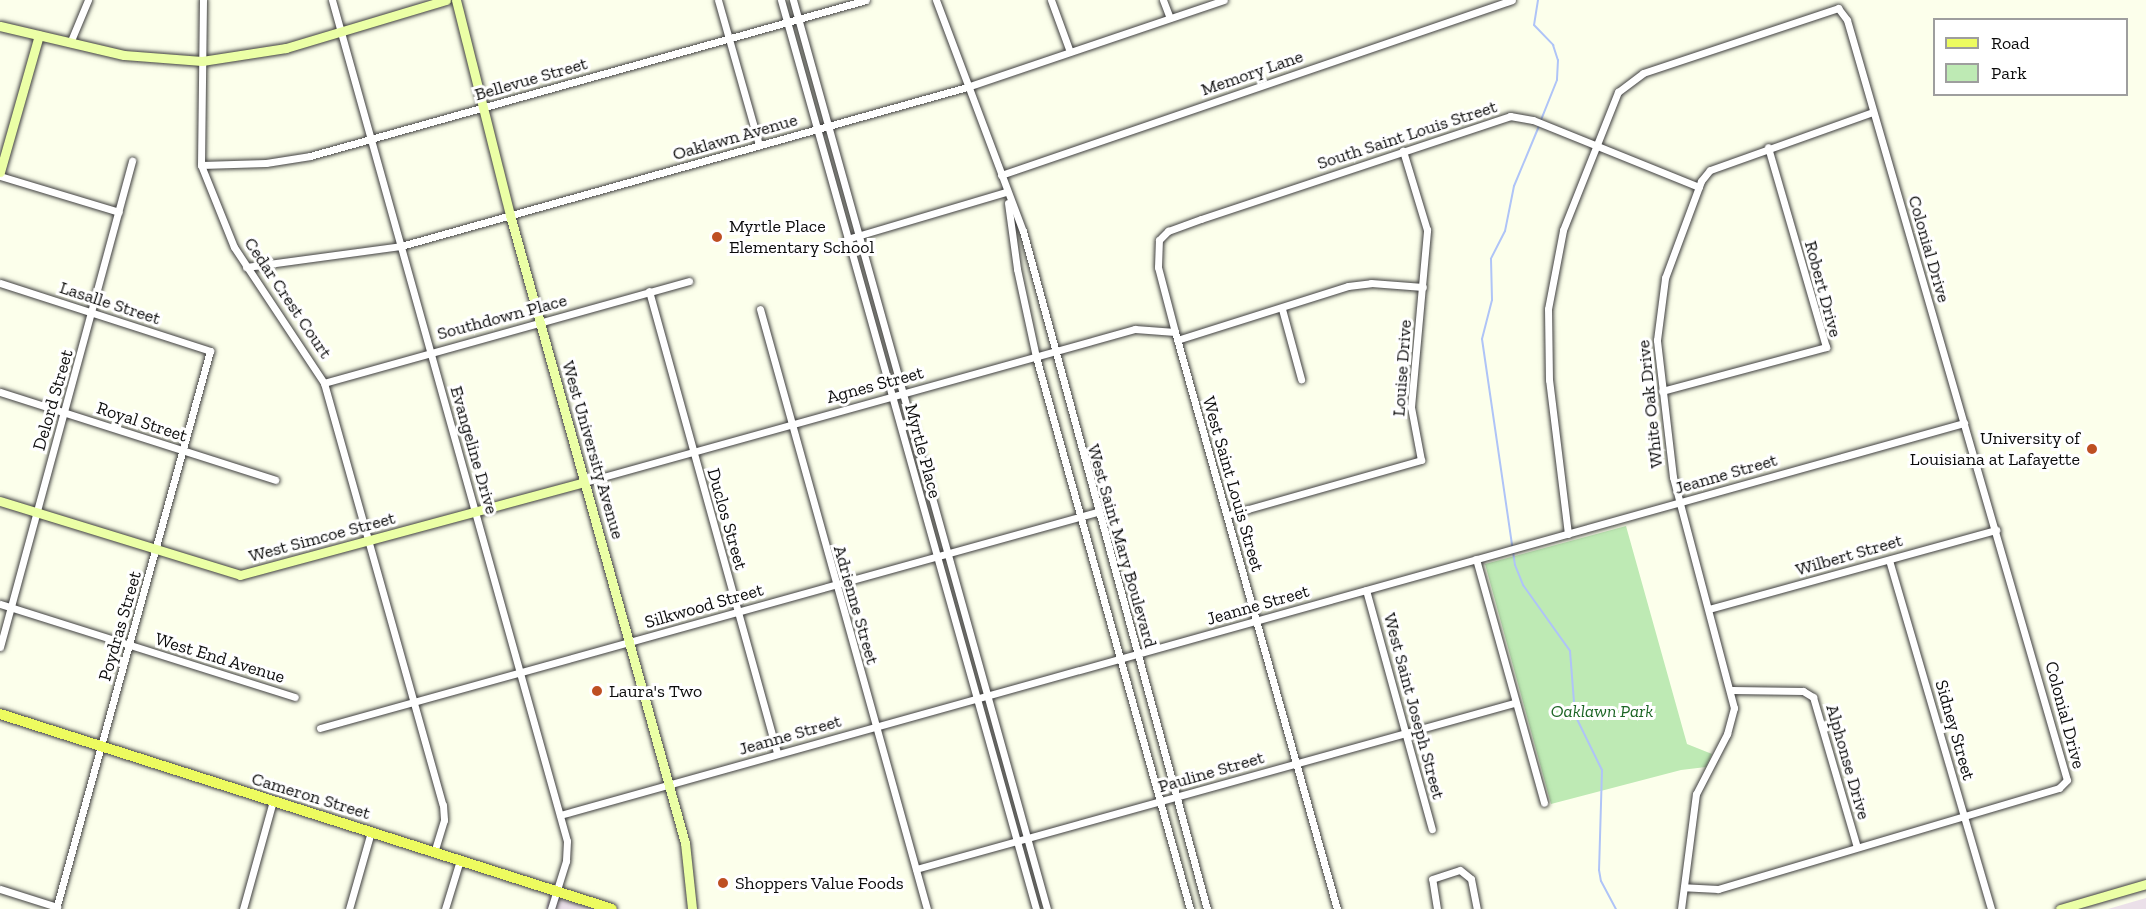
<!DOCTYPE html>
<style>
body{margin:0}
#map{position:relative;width:2146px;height:909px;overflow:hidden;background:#fcffeb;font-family:"Zilla Slab",serif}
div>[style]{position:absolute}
.industrial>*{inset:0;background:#ebe0e9}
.green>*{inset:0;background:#beeab4}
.stream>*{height:2px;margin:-1px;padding:0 1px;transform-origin:1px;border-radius:1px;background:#afc4f7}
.roads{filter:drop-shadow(0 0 2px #3f3f3f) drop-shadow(0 0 2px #3f3f3f)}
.street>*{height:7px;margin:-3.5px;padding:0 3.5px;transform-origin:3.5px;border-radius:3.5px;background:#fff}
.secondary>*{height:9px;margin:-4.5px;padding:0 4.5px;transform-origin:4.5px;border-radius:4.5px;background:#ebffa6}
.primary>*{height:10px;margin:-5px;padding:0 5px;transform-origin:5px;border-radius:5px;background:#edfb5f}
.dots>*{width:16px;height:16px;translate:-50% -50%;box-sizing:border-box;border:3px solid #fff;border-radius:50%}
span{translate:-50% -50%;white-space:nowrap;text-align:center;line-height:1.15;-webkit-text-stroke:6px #fff;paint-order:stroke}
.street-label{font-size:18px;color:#0c0c0c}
.poi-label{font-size:18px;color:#0c0c0c}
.left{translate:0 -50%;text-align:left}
.right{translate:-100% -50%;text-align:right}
.park-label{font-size:18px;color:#1c6525;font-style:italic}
.legend{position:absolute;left:1933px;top:18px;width:195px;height:78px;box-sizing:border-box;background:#fff;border:2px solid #9e9e9e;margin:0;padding:8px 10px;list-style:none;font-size:18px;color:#0c0c0c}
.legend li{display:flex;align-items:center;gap:12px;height:30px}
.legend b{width:30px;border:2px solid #9e9e9e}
</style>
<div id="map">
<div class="industrial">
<i style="clip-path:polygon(549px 896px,594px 909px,546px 909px)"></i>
<i style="clip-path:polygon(2146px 898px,2146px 909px,2108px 909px)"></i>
</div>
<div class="green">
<i style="clip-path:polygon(1626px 526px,1687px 744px,1712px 754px,1706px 767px,1681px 770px,1551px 804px,1485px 564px)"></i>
</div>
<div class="stream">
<i style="left:1538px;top:0;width:25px;rotate:99deg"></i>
<i style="left:1534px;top:25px;width:28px;rotate:46deg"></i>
<i style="left:1553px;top:45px;width:16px;rotate:72deg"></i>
<i style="left:1558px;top:60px;width:20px;rotate:93deg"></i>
<i style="left:1557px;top:80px;width:43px;rotate:111.8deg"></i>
<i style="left:1539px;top:126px;width:65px;rotate:112.6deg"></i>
<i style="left:1514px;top:186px;width:46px;rotate:101.3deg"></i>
<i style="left:1505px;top:231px;width:31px;rotate:117deg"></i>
<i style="left:1491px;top:259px;width:41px;rotate:88.6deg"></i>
<i style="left:1492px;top:300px;width:40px;rotate:104.4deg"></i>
<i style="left:1482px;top:339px;width:228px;rotate:81.7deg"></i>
<i style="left:1515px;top:565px;width:22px;rotate:68deg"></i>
<i style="left:1523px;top:585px;width:81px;rotate:54.5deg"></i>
<i style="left:1570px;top:651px;width:64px;rotate:85.5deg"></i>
<i style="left:1575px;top:715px;width:61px;rotate:63.9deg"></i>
<i style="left:1602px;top:770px;width:100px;rotate:91.7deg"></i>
<i style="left:1599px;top:870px;width:11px;rotate:80deg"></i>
<i style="left:1601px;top:881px;width:32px;rotate:62deg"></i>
</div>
<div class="roads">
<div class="street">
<i style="left:203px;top:0;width:165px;rotate:90.7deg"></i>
<i style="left:201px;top:165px;width:88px;rotate:68.1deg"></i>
<i style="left:234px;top:247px;width:163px;rotate:56.5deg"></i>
<i style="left:324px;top:383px;width:438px;rotate:74.3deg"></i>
<i style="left:443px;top:805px;width:15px;rotate:86deg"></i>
<i style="left:444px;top:820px;width:34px;rotate:107deg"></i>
<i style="left:332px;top:0;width:873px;rotate:74.39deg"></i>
<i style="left:567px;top:841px;width:20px;rotate:93deg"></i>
<i style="left:566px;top:861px;width:50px;rotate:107.4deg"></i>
<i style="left:718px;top:0;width:151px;rotate:74.2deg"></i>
<i style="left:781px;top:0;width:944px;rotate:74.33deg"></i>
<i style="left:793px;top:0;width:944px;rotate:74.39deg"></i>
<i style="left:936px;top:0;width:247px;rotate:69.4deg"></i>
<i style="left:1023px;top:231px;width:703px;rotate:74.82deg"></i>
<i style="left:1051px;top:0;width:55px;rotate:69.9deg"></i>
<i style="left:1163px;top:0;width:19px;rotate:69deg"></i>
<i style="left:70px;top:43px;width:47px;rotate:-67.3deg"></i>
<i style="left:201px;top:165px;width:65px;rotate:-1.8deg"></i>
<i style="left:266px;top:163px;width:45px;rotate:-9deg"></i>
<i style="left:310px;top:156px;width:577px;rotate:-15.67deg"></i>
<i style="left:1001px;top:175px;width:540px;rotate:-18.9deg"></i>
<i style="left:0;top:176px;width:124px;rotate:16.8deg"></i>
<i style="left:1008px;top:203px;width:67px;rotate:82.2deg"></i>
<i style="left:1017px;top:269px;width:90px;rotate:77.8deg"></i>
<i style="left:1036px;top:357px;width:573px;rotate:74.41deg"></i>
<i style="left:847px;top:239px;width:166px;rotate:-16.5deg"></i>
<i style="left:246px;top:267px;width:156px;rotate:-7.7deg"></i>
<i style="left:401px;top:246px;width:588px;rotate:-15.69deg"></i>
<i style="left:967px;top:87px;width:271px;rotate:-18.7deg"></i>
<i style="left:0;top:283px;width:221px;rotate:17.9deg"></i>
<i style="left:210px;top:351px;width:579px;rotate:105.43deg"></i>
<i style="left:649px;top:291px;width:480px;rotate:74.5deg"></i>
<i style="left:760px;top:309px;width:623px;rotate:74.45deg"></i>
<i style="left:1282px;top:309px;width:73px;rotate:74.8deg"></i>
<i style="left:1177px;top:340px;width:179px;rotate:-17.5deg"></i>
<i style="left:1348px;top:286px;width:23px;rotate:-7deg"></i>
<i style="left:1371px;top:283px;width:52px;rotate:4.4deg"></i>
<i style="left:324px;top:383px;width:379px;rotate:-15.6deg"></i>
<i style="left:1662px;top:391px;width:170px;rotate:-15deg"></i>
<i style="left:1826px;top:347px;width:208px;rotate:-106.2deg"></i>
<i style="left:0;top:392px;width:289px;rotate:17.7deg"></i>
<i style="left:585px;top:482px;width:571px;rotate:-15.55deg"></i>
<i style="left:1135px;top:329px;width:40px;rotate:4.3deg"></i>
<i style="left:1227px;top:515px;width:202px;rotate:-15.8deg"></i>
<i style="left:1421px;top:460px;width:54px;rotate:-100.7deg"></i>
<i style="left:1411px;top:407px;width:178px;rotate:-84.8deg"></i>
<i style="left:1427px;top:230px;width:83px;rotate:-106.9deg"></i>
<i style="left:1568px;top:534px;width:155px;rotate:-97deg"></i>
<i style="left:1549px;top:380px;width:71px;rotate:-90.8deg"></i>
<i style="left:1548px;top:309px;width:80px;rotate:-79.2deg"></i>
<i style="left:1563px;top:230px;width:149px;rotate:-68.3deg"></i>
<i style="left:1618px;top:92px;width:31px;rotate:-37deg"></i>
<i style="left:1643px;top:73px;width:206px;rotate:-18.4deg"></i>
<i style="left:1838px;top:8px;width:15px;rotate:53deg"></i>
<i style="left:1847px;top:20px;width:791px;rotate:73.86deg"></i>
<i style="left:2067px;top:780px;width:11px;rotate:135deg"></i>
<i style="left:2059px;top:788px;width:356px;rotate:163.5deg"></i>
<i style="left:1718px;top:889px;width:34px;rotate:-177deg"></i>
<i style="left:1476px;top:559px;width:253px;rotate:74.4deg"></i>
<i style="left:1889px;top:560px;width:364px;rotate:73.7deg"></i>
<i style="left:1366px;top:590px;width:248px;rotate:74.6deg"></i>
<i style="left:0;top:604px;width:309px;rotate:17.5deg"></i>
<i style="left:1709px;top:609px;width:298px;rotate:-15.4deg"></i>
<i style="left:0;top:647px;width:504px;rotate:-74.8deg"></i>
<i style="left:1732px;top:690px;width:71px;rotate:0.8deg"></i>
<i style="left:1803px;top:691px;width:12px;rotate:31deg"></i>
<i style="left:1813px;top:697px;width:156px;rotate:73.7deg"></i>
<i style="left:320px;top:728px;width:806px;rotate:-15.54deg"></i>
<i style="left:560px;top:815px;width:1458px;rotate:-15.6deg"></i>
<i style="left:916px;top:869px;width:621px;rotate:-15.51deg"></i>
<i style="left:0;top:889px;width:60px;rotate:17.5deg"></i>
<i style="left:243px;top:909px;width:112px;rotate:-74.5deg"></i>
<i style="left:349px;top:909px;width:80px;rotate:-74.1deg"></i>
<i style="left:445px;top:909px;width:51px;rotate:-73deg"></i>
<i style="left:1337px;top:909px;width:599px;rotate:-105.68deg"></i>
<i style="left:1175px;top:332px;width:67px;rotate:-104.7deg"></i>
<i style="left:1158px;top:267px;width:27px;rotate:-88deg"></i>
<i style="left:1159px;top:240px;width:13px;rotate:-45deg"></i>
<i style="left:1168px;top:231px;width:35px;rotate:-20deg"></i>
<i style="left:1201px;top:219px;width:326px;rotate:-18.4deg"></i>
<i style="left:1510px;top:116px;width:23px;rotate:10deg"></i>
<i style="left:1533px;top:120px;width:179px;rotate:22deg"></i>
<i style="left:1437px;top:909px;width:30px;rotate:-99deg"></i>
<i style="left:1432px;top:879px;width:29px;rotate:-18deg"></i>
<i style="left:1460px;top:870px;width:14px;rotate:39deg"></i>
<i style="left:1471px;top:879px;width:31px;rotate:79deg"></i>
<i style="left:1681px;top:909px;width:116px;rotate:-82.6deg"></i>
<i style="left:1696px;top:794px;width:68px;rotate:-62.7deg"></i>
<i style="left:1727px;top:734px;width:27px;rotate:-75deg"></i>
<i style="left:1734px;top:708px;width:239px;rotate:-104.8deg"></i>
<i style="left:1673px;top:477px;width:138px;rotate:-96.7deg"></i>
<i style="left:1657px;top:340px;width:63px;rotate:-82.6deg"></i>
<i style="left:1665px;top:278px;width:103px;rotate:-69.6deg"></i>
<i style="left:1701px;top:181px;width:14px;rotate:-51deg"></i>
<i style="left:1710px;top:170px;width:173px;rotate:-19.6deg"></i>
</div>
<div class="secondary">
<i style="left:456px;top:0;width:222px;rotate:75.9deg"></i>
<i style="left:510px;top:215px;width:652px;rotate:74.43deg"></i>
<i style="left:685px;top:843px;width:66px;rotate:83.9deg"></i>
<i style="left:0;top:26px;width:127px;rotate:13.2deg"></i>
<i style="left:124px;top:55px;width:78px;rotate:4.4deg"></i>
<i style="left:202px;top:61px;width:85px;rotate:-8.8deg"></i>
<i style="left:286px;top:48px;width:167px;rotate:-16.7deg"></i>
<i style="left:0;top:172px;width:142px;rotate:-74.1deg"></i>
<i style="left:0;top:501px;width:251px;rotate:17.1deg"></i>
<i style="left:240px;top:575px;width:357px;rotate:-15.1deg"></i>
<i style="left:2060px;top:909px;width:90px;rotate:-16.2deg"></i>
</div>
<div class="primary">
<i style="left:0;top:714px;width:642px;rotate:17.67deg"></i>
</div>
</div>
<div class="dots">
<i style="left:717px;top:237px;background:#be4f22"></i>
<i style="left:2092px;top:449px;background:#be4f22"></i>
<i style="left:597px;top:691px;background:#be4f22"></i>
<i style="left:723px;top:883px;background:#be4f22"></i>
</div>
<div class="street-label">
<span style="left:1252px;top:73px;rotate:-19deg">Memory Lane</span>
<span style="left:531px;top:79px;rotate:-16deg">Bellevue Street</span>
<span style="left:1407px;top:135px;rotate:-18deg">South Saint Louis Street</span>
<span style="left:735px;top:137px;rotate:-16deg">Oaklawn Avenue</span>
<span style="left:1929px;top:249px;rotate:74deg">Colonial Drive</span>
<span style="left:1823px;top:289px;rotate:75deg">Robert Drive</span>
<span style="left:288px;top:298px;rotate:56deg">Cedar Crest Court</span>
<span style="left:110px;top:303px;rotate:18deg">Lasalle Street</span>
<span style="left:502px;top:317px;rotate:-15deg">Southdown Place</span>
<span style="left:1402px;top:368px;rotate:-86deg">Louise Drive</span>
<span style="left:875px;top:385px;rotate:-15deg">Agnes Street</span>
<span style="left:53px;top:400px;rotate:-74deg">Delord Street</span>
<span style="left:1650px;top:404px;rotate:-96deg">White Oak Drive</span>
<span style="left:142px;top:422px;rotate:18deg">Royal Street</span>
<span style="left:474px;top:450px;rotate:74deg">Evangeline Drive</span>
<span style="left:593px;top:450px;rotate:74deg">West University Avenue</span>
<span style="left:923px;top:451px;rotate:75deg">Myrtle Place</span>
<span style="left:1726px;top:474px;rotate:-16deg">Jeanne Street</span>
<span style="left:1233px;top:484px;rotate:74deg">West Saint Louis Street</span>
<span style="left:727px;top:519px;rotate:74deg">Duclos Street</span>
<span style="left:322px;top:537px;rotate:-15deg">West Simcoe Street</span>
<span style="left:1122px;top:546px;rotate:74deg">West Saint Mary Boulevard</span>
<span style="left:1849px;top:555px;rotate:-16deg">Wilbert Street</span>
<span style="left:856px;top:605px;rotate:74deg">Adrienne Street</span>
<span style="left:1258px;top:605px;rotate:-16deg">Jeanne Street</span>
<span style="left:704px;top:606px;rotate:-16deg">Silkwood Street</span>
<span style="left:120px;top:626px;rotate:-74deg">Poydras Street</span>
<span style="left:220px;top:658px;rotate:17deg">West End Avenue</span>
<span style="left:1414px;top:706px;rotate:75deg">West Saint Joseph Street</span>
<span style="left:2065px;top:715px;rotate:75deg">Colonial Drive</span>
<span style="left:1955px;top:730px;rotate:74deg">Sidney Street</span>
<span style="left:790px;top:735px;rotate:-16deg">Jeanne Street</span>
<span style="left:1848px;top:762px;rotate:74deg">Alphonse Drive</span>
<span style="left:1211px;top:772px;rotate:-16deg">Pauline Street</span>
<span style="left:311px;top:796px;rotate:17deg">Cameron Street</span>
</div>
<div class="poi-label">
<span class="left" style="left:729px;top:237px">Myrtle Place<br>Elementary School</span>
<span class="right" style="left:2080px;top:449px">University of<br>Louisiana at Lafayette</span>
<span class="left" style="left:609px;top:691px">Laura's Two</span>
<span class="left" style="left:735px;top:883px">Shoppers Value Foods</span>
</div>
<div class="park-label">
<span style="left:1602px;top:711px">Oaklawn Park</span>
</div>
<ul class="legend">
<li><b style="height:8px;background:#edfb5f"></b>Road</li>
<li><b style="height:16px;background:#beeab4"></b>Park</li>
</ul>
</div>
